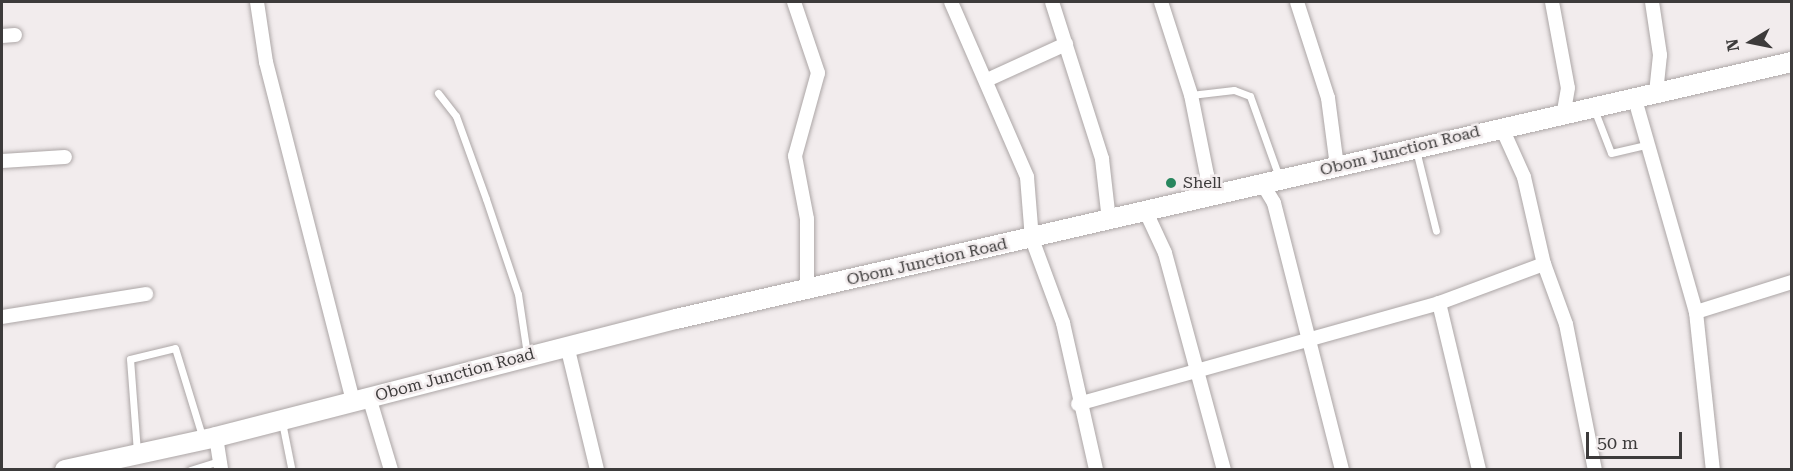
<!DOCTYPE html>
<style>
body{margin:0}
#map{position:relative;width:1793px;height:471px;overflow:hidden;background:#f2eced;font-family:"Roboto Serif",serif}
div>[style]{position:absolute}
.roads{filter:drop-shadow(0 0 2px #aca6a6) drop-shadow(0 0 2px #aca6a6)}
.lane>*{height:7px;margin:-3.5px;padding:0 3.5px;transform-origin:3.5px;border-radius:3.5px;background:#fff}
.street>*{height:14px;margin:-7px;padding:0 7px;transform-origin:7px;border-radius:7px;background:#fff}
.secondary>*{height:20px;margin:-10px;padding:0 10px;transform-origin:10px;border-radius:10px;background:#fff}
.dots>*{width:16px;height:16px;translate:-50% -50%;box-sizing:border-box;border:3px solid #f2eced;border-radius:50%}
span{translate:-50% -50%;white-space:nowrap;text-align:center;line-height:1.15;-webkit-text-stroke:5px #f2eced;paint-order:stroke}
.street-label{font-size:16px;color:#3d3b3b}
.poi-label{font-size:16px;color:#3d3b3b}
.left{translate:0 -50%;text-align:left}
.frame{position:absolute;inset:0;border:3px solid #3d3b3b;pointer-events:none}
.north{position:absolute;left:1721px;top:12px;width:60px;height:60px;-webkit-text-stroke:4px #f2eced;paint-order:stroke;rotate:260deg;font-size:16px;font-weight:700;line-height:24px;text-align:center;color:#3d3b3b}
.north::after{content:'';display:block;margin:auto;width:21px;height:27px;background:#3d3b3b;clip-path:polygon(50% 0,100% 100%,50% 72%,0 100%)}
.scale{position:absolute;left:1586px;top:432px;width:96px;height:27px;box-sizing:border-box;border:3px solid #3d3b3b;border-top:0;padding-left:8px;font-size:18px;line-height:21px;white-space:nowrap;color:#3d3b3b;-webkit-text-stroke:4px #f2eced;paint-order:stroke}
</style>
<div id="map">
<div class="roads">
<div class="lane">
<i style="left:438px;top:93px;width:29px;rotate:52deg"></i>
<i style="left:456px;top:116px;width:88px;rotate:70.1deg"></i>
<i style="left:486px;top:199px;width:100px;rotate:71.4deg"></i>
<i style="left:518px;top:294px;width:61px;rotate:81.5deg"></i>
<i style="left:1191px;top:95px;width:43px;rotate:-6.6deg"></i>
<i style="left:1234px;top:90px;width:17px;rotate:21deg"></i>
<i style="left:1250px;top:96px;width:86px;rotate:70.3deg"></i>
<i style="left:1594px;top:109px;width:47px;rotate:68.9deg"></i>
<i style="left:1611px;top:153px;width:37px;rotate:-13deg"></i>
<i style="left:1416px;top:150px;width:83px;rotate:76.1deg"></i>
<i style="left:282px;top:422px;width:46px;rotate:78.7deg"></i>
<i style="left:137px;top:452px;width:93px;rotate:-94.3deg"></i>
<i style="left:130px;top:359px;width:46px;rotate:-13.7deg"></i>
<i style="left:175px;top:348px;width:95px;rotate:72.9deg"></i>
<i style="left:190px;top:470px;width:31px;rotate:-17deg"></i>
</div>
<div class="street">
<i style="left:257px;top:2px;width:61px;rotate:81.5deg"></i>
<i style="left:266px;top:62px;width:350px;rotate:75.6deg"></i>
<i style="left:794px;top:2px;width:75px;rotate:71.3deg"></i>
<i style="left:818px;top:73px;width:86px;rotate:105.5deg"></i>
<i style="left:795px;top:156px;width:64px;rotate:79.2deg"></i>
<i style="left:807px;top:219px;width:70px;rotate:90deg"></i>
<i style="left:951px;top:2px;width:191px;rotate:66.5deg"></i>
<i style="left:1027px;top:177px;width:62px;rotate:85.4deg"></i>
<i style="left:1032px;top:239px;width:90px;rotate:69.7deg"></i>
<i style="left:1063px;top:323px;width:151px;rotate:77.3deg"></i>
<i style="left:1052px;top:2px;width:165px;rotate:72.3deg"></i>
<i style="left:1102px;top:159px;width:61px;rotate:83.5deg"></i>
<i style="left:1161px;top:2px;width:98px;rotate:72.1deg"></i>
<i style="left:1191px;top:95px;width:82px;rotate:78.7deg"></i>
<i style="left:1207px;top:175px;width:22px;rotate:103deg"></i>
<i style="left:1297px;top:2px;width:101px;rotate:72.1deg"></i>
<i style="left:1328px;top:98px;width:69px;rotate:82.5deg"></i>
<i style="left:1552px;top:2px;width:87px;rotate:79.5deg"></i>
<i style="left:1568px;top:88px;width:23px;rotate:100deg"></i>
<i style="left:1652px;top:2px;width:54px;rotate:81.4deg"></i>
<i style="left:1660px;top:55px;width:38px;rotate:96deg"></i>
<i style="left:2px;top:36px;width:13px;rotate:-4deg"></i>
<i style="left:987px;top:80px;width:87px;rotate:-24.5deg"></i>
<i style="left:1634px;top:96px;width:225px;rotate:74deg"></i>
<i style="left:1696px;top:312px;width:159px;rotate:83.9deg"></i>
<i style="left:1501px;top:126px;width:56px;rotate:65.7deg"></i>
<i style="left:1524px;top:177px;width:89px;rotate:77.1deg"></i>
<i style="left:1544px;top:264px;width:64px;rotate:69.9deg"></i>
<i style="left:1566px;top:324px;width:149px;rotate:78.8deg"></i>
<i style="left:2px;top:161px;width:63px;rotate:-3.6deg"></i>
<i style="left:1262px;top:183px;width:23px;rotate:59deg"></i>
<i style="left:1274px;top:203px;width:276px;rotate:75.7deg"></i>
<i style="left:1146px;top:212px;width:45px;rotate:65.1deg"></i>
<i style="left:1165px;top:253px;width:225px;rotate:74.8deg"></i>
<i style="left:1439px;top:303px;width:172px;rotate:76.5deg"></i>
<i style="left:1696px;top:312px;width:101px;rotate:-17.4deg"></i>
<i style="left:2px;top:317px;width:146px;rotate:-9.1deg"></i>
<i style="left:559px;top:347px;width:12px;rotate:35deg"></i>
<i style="left:569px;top:354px;width:119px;rotate:76.4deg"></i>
<i style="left:369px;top:397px;width:76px;rotate:73.2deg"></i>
<i style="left:1078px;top:404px;width:375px;rotate:-15.6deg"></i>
<i style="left:1439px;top:303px;width:112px;rotate:-20.4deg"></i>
<i style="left:216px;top:437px;width:33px;rotate:81deg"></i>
</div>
<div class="secondary">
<i style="left:65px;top:470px;width:155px;rotate:-12.3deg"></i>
<i style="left:216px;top:437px;width:475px;rotate:-14.4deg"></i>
<i style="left:676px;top:319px;width:1145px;rotate:-12.97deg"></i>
</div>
</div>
<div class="dots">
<i style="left:1171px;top:183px;background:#28865e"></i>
</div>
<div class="street-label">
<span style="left:1400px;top:151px;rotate:-14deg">Obom Junction Road</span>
<span style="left:927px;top:262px;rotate:-13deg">Obom Junction Road</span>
<span style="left:455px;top:375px;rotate:-15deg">Obom Junction Road</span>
</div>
<div class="poi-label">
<span class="left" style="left:1183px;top:183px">Shell</span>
</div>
<div class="frame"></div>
<div class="north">N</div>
<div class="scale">50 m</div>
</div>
